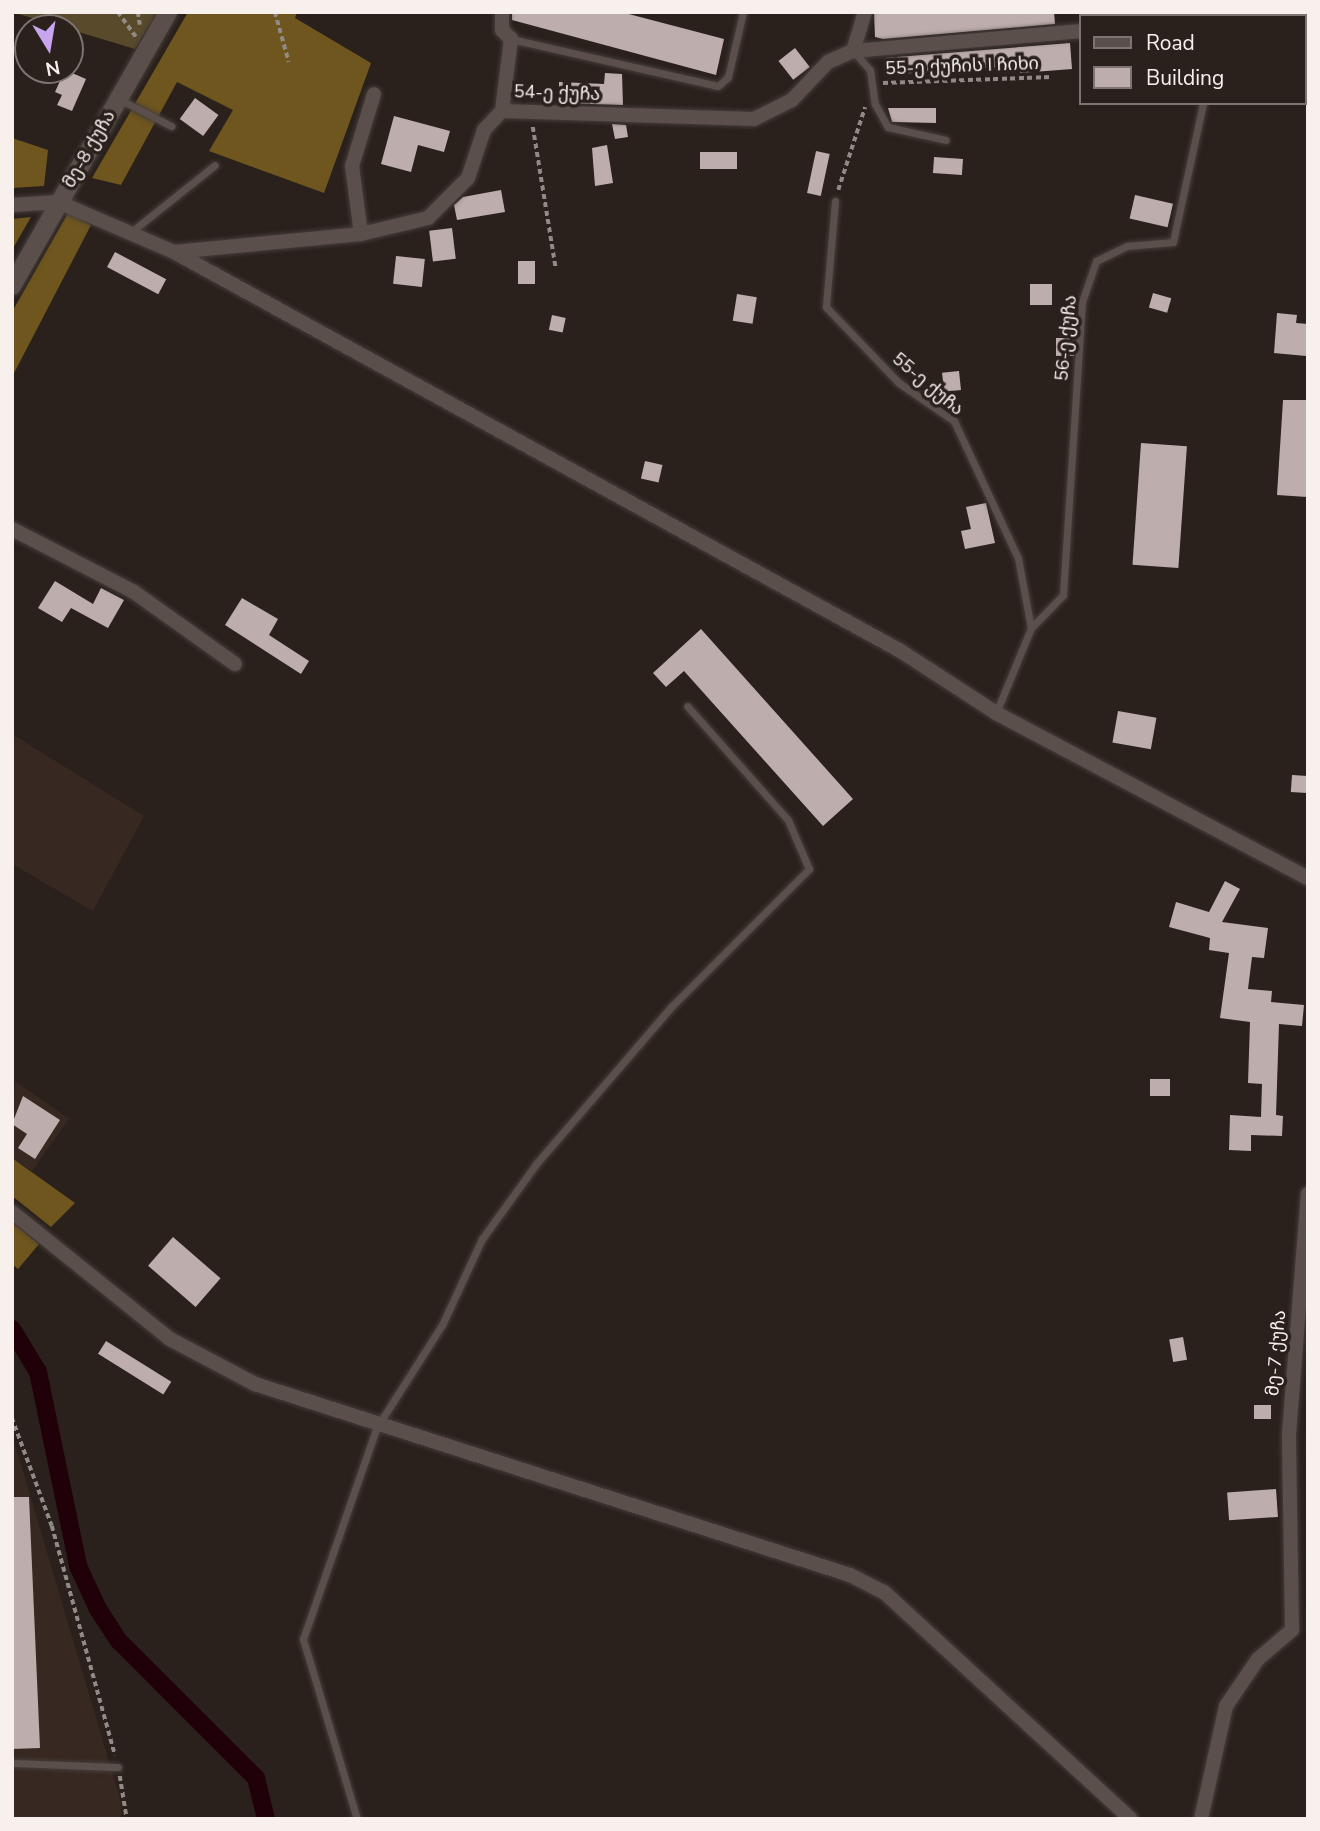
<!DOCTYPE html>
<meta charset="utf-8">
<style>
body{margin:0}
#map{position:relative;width:1320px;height:1831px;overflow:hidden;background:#2a211c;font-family:"Nunito Sans","Noto Sans Georgian",sans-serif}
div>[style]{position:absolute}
.built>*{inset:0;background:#372821}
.green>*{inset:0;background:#584a2b}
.forest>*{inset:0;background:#6e561e}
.canal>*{height:18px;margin:-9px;padding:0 9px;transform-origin:9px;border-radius:9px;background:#200009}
.building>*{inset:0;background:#bdaead;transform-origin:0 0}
.path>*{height:3.5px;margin-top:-1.75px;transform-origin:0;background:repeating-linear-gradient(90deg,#928a87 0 5px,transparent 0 8.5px)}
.roads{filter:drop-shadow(0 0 2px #453d3a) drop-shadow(0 0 2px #453d3a)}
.service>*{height:7px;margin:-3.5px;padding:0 3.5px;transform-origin:3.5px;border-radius:3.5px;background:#5a4f4a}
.minor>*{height:14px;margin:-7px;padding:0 7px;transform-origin:7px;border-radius:7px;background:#5a4f4a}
.tertiary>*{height:18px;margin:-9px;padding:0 9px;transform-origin:9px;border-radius:9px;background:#5a4f4a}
span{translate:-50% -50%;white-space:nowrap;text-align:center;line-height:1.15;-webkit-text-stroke:7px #2a211c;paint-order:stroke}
.street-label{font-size:18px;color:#f7f0ed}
.frame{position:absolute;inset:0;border:14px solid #f7f0ed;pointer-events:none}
.legend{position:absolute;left:1079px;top:14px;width:228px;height:91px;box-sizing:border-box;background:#2a211c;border:2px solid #7c7470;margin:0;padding:9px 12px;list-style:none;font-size:21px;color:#f7f0ed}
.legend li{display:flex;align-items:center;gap:14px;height:35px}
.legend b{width:35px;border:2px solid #7c7470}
.north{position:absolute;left:14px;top:14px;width:70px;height:70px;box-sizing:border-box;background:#2a211c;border:2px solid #7c7470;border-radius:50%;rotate:169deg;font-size:19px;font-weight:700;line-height:28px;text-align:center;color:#f7f0ed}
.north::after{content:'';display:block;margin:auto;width:24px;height:32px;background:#c7a6ef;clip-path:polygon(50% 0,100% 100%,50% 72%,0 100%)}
</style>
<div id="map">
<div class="built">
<i style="clip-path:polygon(12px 734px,144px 816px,93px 911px,12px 864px)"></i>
<i style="clip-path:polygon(15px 1081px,69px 1119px,32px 1171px,12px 1158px)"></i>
<i style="clip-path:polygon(12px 1434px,121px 1802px,121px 1819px,12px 1819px)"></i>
</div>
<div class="green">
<i style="clip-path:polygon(12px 12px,157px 12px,135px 49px)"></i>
</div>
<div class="forest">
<i style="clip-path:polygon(188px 12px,297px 12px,295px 18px,371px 63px,324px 193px,209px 151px,233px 110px,177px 82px,121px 185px,92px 178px)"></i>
<i style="clip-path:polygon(12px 138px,48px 150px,44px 186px,12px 188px)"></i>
<i style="clip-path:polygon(68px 213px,91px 225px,12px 377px,12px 312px)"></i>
<i style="clip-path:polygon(31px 217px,12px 250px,12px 219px)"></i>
<i style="clip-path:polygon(12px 1158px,75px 1203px,51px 1227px,12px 1196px)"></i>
<i style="clip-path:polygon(12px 1222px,39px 1244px,18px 1269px,12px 1264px)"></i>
</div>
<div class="canal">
<i style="left:12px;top:1329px;width:50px;rotate:58.8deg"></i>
<i style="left:38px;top:1372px;width:198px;rotate:78.3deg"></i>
<i style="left:78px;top:1566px;width:47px;rotate:65.1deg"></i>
<i style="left:98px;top:1609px;width:37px;rotate:57deg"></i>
<i style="left:118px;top:1640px;width:195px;rotate:45deg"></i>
<i style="left:256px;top:1778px;width:42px;rotate:76.3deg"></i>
</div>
<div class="building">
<i style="clip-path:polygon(512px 12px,621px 12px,724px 39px,716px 75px,512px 20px)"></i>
<i style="clip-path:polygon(874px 12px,1054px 12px,1055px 24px,883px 39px,875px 37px)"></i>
<i style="clip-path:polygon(1070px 43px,1072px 69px,1020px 73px,1019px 66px,885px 75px,884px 58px)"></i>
<i style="left:795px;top:48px;width:24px;height:21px;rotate:52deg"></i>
<i style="clip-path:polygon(65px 70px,86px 79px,72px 111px,57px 105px,62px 95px,55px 92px)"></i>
<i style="clip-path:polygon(605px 73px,622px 74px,623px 105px,559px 103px,559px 82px,604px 84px)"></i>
<i style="left:195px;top:98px;width:29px;height:26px;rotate:36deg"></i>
<i style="clip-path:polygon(888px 108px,936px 108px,936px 123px,892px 122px)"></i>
<i style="clip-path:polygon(394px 116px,450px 131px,444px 152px,418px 145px,411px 172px,381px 164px)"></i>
<i style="clip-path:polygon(612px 124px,626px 125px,628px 137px,615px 139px)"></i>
<i style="clip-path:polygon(607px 145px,613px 183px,595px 186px,592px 148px)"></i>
<i style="left:816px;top:151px;width:14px;height:43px;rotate:12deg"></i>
<i style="left:700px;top:152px;width:37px;height:17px"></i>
<i style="left:963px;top:159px;width:16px;height:29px;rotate:94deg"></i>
<i style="clip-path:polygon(501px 190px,505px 212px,457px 220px,454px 205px,463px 197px)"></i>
<i style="left:1135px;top:195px;width:39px;height:24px;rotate:13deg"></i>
<i style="left:452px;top:228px;width:31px;height:23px;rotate:83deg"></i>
<i style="left:115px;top:252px;width:58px;height:17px;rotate:28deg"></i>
<i style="left:396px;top:256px;width:29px;height:28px;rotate:6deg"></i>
<i style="left:518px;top:261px;width:17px;height:23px"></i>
<i style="left:1030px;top:284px;width:22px;height:21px"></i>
<i style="left:1153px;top:293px;width:19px;height:15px;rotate:16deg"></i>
<i style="left:737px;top:294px;width:20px;height:27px;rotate:9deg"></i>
<i style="clip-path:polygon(1277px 313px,1297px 315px,1296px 323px,1308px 324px,1306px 356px,1274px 353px)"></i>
<i style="left:552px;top:315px;width:14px;height:15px;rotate:12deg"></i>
<i style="left:1056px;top:338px;width:18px;height:18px"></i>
<i style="left:959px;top:371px;width:19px;height:17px;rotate:84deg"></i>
<i style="clip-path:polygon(1283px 400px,1308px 400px,1307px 497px,1277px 495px)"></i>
<i style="left:1141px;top:443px;width:46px;height:122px;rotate:4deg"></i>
<i style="left:645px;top:461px;width:18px;height:18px;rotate:13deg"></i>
<i style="clip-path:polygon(986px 503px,995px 543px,965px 549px,961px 531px,971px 529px,966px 507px)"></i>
<i style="clip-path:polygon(55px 581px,93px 604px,101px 588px,124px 600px,108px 628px,71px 608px,62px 622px,38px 608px)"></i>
<i style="clip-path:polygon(242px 598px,278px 619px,269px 635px,309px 661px,301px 674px,225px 625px)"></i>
<i style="clip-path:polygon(701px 629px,853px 799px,823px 826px,684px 671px,666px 687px,653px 673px)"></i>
<i style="left:1118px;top:711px;width:39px;height:32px;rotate:10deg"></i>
<i style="left:1292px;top:775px;width:16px;height:17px;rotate:4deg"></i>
<i style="clip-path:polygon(1225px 881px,1240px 889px,1222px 922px,1268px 928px,1264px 958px,1252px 957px,1248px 989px,1272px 991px,1271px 1002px,1304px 1005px,1302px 1026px,1279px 1024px,1276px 1115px,1283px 1116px,1282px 1136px,1251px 1135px,1251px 1151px,1229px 1150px,1230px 1115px,1261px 1117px,1262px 1084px,1248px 1083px,1250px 1022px,1220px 1018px,1229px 953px,1209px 950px,1210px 938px,1169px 927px,1176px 902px,1209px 912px)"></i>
<i style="left:1150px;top:1079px;width:20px;height:17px"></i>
<i style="clip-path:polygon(23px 1096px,60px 1120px,35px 1159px,18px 1148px,27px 1134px,12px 1124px)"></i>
<i style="left:173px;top:1237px;width:63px;height:38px;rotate:41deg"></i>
<i style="left:1183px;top:1337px;width:23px;height:14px;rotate:80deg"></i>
<i style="left:106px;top:1341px;width:77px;height:15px;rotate:32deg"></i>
<i style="left:1254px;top:1405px;width:17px;height:14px"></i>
<i style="left:1276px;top:1489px;width:28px;height:49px;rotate:86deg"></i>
<i style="clip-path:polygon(12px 1497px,29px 1497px,40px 1748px,12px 1749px)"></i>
</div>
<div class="path">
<i style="left:118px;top:12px;width:31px;rotate:54deg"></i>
<i style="left:138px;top:12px;width:13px;rotate:81deg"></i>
<i style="left:275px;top:12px;width:52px;rotate:74.4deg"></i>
<i style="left:883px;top:83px;width:169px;rotate:-2deg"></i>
<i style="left:533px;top:127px;width:144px;rotate:80.8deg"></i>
<i style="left:838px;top:190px;width:87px;rotate:-72deg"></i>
<i style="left:12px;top:1418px;width:115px;rotate:69.7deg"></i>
<i style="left:52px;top:1526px;width:238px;rotate:74.6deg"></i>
<i style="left:120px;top:1776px;width:44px;rotate:80.8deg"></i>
</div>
<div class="roads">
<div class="service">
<i style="left:511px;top:39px;width:212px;rotate:12.8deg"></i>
<i style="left:718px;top:86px;width:13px;rotate:-42deg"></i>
<i style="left:728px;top:77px;width:67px;rotate:-77deg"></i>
<i style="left:853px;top:51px;width:25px;rotate:48deg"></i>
<i style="left:870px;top:70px;width:34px;rotate:82deg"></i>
<i style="left:875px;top:104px;width:26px;rotate:61deg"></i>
<i style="left:888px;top:127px;width:59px;rotate:12.6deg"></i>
<i style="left:119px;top:99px;width:59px;rotate:27.4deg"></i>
<i style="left:835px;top:201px;width:106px;rotate:94.9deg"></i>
<i style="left:826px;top:307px;width:105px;rotate:46.2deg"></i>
<i style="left:899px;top:383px;width:67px;rotate:34.6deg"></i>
<i style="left:954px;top:421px;width:151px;rotate:65deg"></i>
<i style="left:1018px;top:558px;width:71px;rotate:79.5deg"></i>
<i style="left:1031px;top:628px;width:92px;rotate:112.4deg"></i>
<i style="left:131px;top:232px;width:107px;rotate:-38.6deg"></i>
<i style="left:1031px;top:628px;width:46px;rotate:-45.9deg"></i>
<i style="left:1063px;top:595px;width:294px;rotate:-86.3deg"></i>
<i style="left:1082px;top:302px;width:43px;rotate:-71.1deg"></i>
<i style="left:1096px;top:261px;width:34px;rotate:-26deg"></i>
<i style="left:1127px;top:246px;width:46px;rotate:-5deg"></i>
<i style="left:1173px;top:242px;width:142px;rotate:-77.8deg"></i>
<i style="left:12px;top:1763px;width:106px;rotate:2.2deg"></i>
<i style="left:357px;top:1819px;width:188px;rotate:-106.7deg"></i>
<i style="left:303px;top:1639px;width:225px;rotate:-70.8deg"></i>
<i style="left:377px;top:1427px;width:121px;rotate:-57.5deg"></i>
<i style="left:442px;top:1325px;width:95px;rotate:-65.1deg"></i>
<i style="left:482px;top:1239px;width:92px;rotate:-54.2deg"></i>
<i style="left:536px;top:1164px;width:208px;rotate:-49.3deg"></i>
<i style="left:672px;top:1006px;width:194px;rotate:-45deg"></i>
<i style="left:809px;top:869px;width:53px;rotate:-113.2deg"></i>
<i style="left:788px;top:820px;width:152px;rotate:-131.5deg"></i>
</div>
<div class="minor">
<i style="left:1193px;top:12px;width:32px;rotate:7deg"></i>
<i style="left:1293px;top:16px;width:4px;rotate:-76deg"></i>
<i style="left:1304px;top:28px;width:4px;rotate:14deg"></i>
<i style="left:853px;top:51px;width:228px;rotate:-5deg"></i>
<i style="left:502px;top:111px;width:73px;rotate:-82.9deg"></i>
<i style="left:511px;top:39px;width:13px;rotate:-135deg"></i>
<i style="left:502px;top:30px;width:18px;rotate:-90deg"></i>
<i style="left:12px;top:205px;width:46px;rotate:-3.7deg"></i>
<i style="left:58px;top:202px;width:126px;rotate:23.3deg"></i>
<i style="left:174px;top:252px;width:827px;rotate:28.77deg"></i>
<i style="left:899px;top:650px;width:116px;rotate:33deg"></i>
<i style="left:996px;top:713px;width:353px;rotate:27.9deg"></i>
<i style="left:361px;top:234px;width:69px;rotate:-97.5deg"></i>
<i style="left:352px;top:166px;width:75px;rotate:-73deg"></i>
<i style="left:174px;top:252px;width:188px;rotate:-5.5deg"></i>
<i style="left:361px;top:234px;width:69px;rotate:-13.4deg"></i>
<i style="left:428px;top:218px;width:57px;rotate:-45deg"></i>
<i style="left:468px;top:178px;width:51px;rotate:-71.6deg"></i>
<i style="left:484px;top:130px;width:26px;rotate:-47deg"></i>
<i style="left:502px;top:111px;width:252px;rotate:1.8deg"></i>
<i style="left:754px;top:119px;width:42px;rotate:-26.6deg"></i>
<i style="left:792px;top:100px;width:52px;rotate:-46.5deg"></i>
<i style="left:828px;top:62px;width:27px;rotate:-24deg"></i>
<i style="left:853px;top:51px;width:41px;rotate:-72.9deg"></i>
<i style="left:12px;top:529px;width:137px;rotate:27.3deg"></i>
<i style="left:134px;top:592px;width:124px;rotate:35.5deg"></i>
<i style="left:12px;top:1212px;width:203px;rotate:38.8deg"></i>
<i style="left:170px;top:1339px;width:96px;rotate:27.9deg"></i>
<i style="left:255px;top:1384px;width:625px;rotate:17.8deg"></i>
<i style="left:850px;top:1575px;width:38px;rotate:27deg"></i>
<i style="left:884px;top:1592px;width:335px;rotate:42.6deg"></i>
<i style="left:1201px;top:1819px;width:116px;rotate:-77.5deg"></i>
<i style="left:1226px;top:1706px;width:57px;rotate:-55.8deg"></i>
<i style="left:1258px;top:1659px;width:45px;rotate:-40.5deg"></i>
<i style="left:1292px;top:1630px;width:196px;rotate:-90.9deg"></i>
<i style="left:1289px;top:1434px;width:241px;rotate:-85.5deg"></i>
</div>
<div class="tertiary">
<i style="left:12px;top:286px;width:315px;rotate:-60.3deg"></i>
</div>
</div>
<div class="street-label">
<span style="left:962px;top:66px;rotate:-2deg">55-ე ქუჩის I ჩიხი</span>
<span style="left:557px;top:93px;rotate:2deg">54-ე ქუჩა</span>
<span style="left:89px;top:149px;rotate:-60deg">მე-8 ქუჩა</span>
<span style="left:1066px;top:338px;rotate:-84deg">56-ე ქუჩა</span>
<span style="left:928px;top:384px;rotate:40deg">55-ე ქუჩა</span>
<span style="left:1276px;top:1353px;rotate:-85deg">მე-7 ქუჩა</span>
</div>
<div class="frame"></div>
<ul class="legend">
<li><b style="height:9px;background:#5a4f4a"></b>Road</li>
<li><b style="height:19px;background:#bdaead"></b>Building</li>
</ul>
<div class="north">N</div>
</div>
